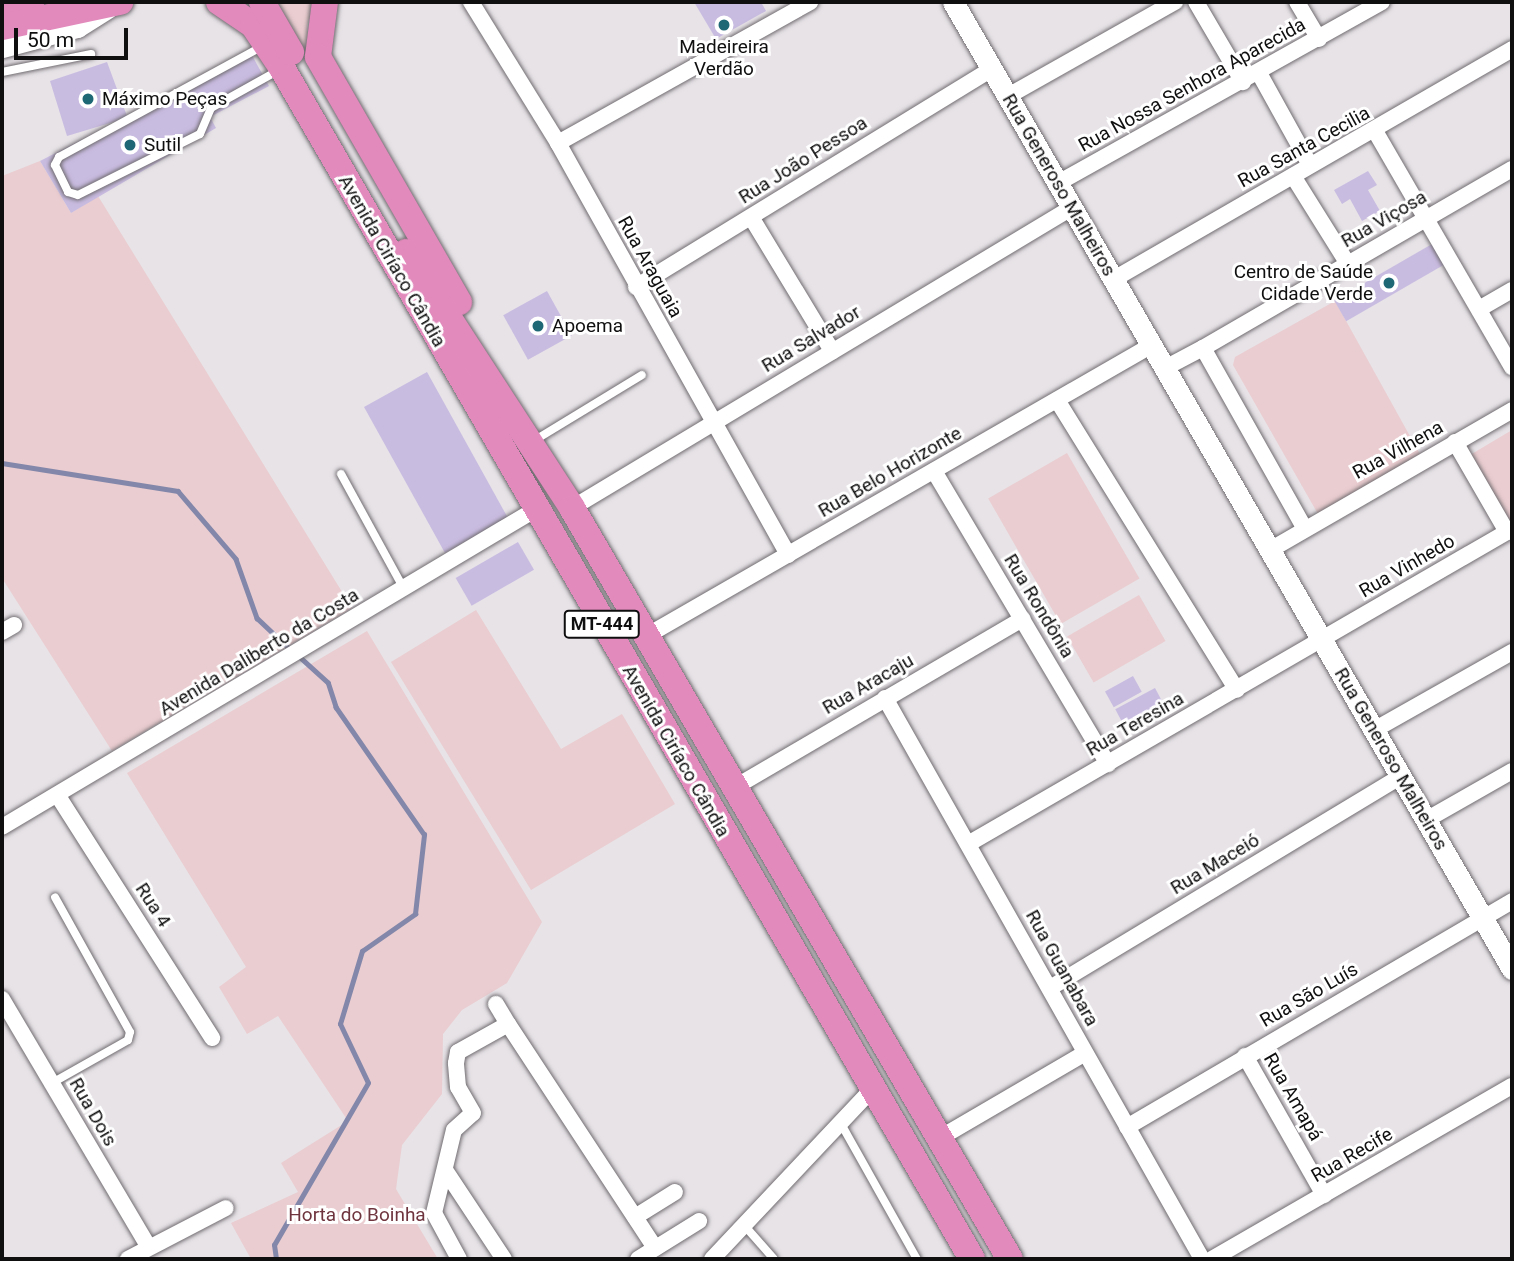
<!DOCTYPE html>
<meta charset="utf-8">
<style>
body{margin:0}
#map{position:relative;width:1514px;height:1261px;overflow:hidden;background:#e7e3e7;font-family:Roboto,sans-serif}
div>[style]{position:absolute}
.green>*{inset:0;background:#eacdd0;transform-origin:0 0}
.stream>*{height:4.5px;margin:-2.25px;padding:0 2.25px;transform-origin:2.25px;border-radius:2.25px;background:#8387aa}
.building>*{inset:0;background:#c9bce1;transform-origin:0 0}
.roads{filter:drop-shadow(0 0 2px #706c70) drop-shadow(0 0 2px #706c70)}
.service>*{height:8px;margin:-4px;padding:0 4px;transform-origin:4px;border-radius:4px;background:#fff}
.minor>*{height:16px;margin:-8px;padding:0 8px;transform-origin:8px;border-radius:8px;background:#fff}
.tertiary>*{height:21px;margin:-10.5px;padding:0 10.5px;transform-origin:10.5px;border-radius:10.5px;background:#fff}
.trunk>*{height:26px;margin:-13px;padding:0 13px;transform-origin:13px;border-radius:13px;background:#e28abc}
.dots>*{width:19px;height:19px;translate:-50% -50%;box-sizing:border-box;border:4px solid #fff;border-radius:50%}
span{translate:-50% -50%;white-space:nowrap;text-align:center;line-height:1.15;-webkit-text-stroke:6px #fff;paint-order:stroke}
.shield-label span{padding:2px 5px;background:#fff;border:2px solid;border-radius:5px;-webkit-text-stroke-width:0}
.shield-label{font-size:18px;color:#100f10;font-weight:700}
.poi-label{font-size:19px;color:#100f10}
.left{translate:0 -50%;text-align:left}
.right{translate:-100% -50%;text-align:right}
.street-label{font-size:19px;color:#100f10}
.park-label{font-size:19px;color:#6f353f}
.frame{position:absolute;inset:0;border:4px solid #100f10;pointer-events:none}
.scale{position:absolute;left:14px;top:28px;width:114px;height:32px;box-sizing:border-box;border:4px solid #100f10;border-top:0;padding-left:9px;font-size:21px;line-height:24px;white-space:nowrap;color:#100f10;-webkit-text-stroke:5px #fff;paint-order:stroke}
</style>
<div id="map">
<div class="green">
<i style="clip-path:polygon(275px 2px,316px 2px,307px 25px,310px 65px)"></i>
<i style="clip-path:polygon(40px 161px,71px 213px,98px 196px,352px 608px,112px 751px,2px 578px,2px 176px)"></i>
<i style="clip-path:polygon(1335px 301px,1421px 456px,1318px 514px,1233px 365px,1235px 357px)"></i>
<i style="clip-path:polygon(1512px 430px,1512px 523px,1511px 524px,1470px 455px)"></i>
<i style="left:1067px;top:453px;width:145px;height:91px;rotate:60deg"></i>
<i style="left:1139px;top:595px;width:53px;height:83px;rotate:60deg"></i>
<i style="clip-path:polygon(476px 610px,561px 749px,622px 714px,675px 804px,531px 890px,391px 662px)"></i>
<i style="clip-path:polygon(367px 631px,542px 922px,507px 983px,462px 1010px,443px 1034px,442px 1094px,402px 1145px,396px 1189px,438px 1259px,251px 1259px,231px 1223px,298px 1192px,281px 1163px,348px 1121px,278px 1016px,247px 1034px,219px 987px,246px 967px,127px 773px)"></i>
</div>
<div class="stream">
<i style="left:2px;top:463px;width:178px;rotate:9deg"></i>
<i style="left:178px;top:491px;width:89px;rotate:49.5deg"></i>
<i style="left:236px;top:559px;width:63px;rotate:70.4deg"></i>
<i style="left:257px;top:618px;width:47px;rotate:43.3deg"></i>
<i style="left:276px;top:1259px;width:14px;rotate:-98deg"></i>
<i style="left:274px;top:1245px;width:187px;rotate:-59.9deg"></i>
<i style="left:368px;top:1083px;width:65px;rotate:-115.4deg"></i>
<i style="left:340px;top:1024px;width:76px;rotate:-73.2deg"></i>
<i style="left:362px;top:951px;width:65px;rotate:-34.9deg"></i>
<i style="left:415px;top:914px;width:80px;rotate:-83.5deg"></i>
<i style="left:424px;top:835px;width:155px;rotate:-124.7deg"></i>
<i style="left:336px;top:708px;width:26px;rotate:-108deg"></i>
<i style="left:328px;top:683px;width:40px;rotate:-138deg"></i>
</div>
<div class="building">
<i style="clip-path:polygon(694px 2px,761px 2px,766px 11px,716px 39px)"></i>
<i style="clip-path:polygon(249px 50px,269px 86px,210px 117px,216px 128px,71px 213px,40px 161px,120px 120px,67px 136px,50px 81px,107px 62px,127px 116px)"></i>
<i style="clip-path:polygon(1368px 171px,1377px 185px,1368px 190px,1380px 211px,1362px 221px,1350px 199px,1342px 204px,1334px 190px)"></i>
<i style="left:1432px;top:244px;width:24px;height:113px;rotate:60deg"></i>
<i style="left:547px;top:291px;width:51px;height:50px;rotate:61deg"></i>
<i style="left:427px;top:372px;width:167px;height:72px;rotate:61deg"></i>
<i style="left:518px;top:542px;width:32px;height:72px;rotate:60deg"></i>
<i style="left:1133px;top:676px;width:18px;height:32px;rotate:61deg"></i>
<i style="left:1155px;top:688px;width:27px;height:45px;rotate:62deg"></i>
</div>
<div class="roads">
<div class="service">
<i style="left:261px;top:47px;width:230px;rotate:151.4deg"></i>
<i style="left:59px;top:157px;width:9px;rotate:117deg"></i>
<i style="left:55px;top:165px;width:30px;rotate:64deg"></i>
<i style="left:68px;top:192px;width:10px;rotate:17deg"></i>
<i style="left:78px;top:195px;width:136px;rotate:-26.6deg"></i>
<i style="left:200px;top:134px;width:28px;rotate:-67deg"></i>
<i style="left:211px;top:108px;width:78px;rotate:-29.2deg"></i>
<i style="left:2px;top:72px;width:91px;rotate:-11.4deg"></i>
<i style="left:535px;top:440px;width:125px;rotate:-31.3deg"></i>
<i style="left:341px;top:474px;width:131px;rotate:61.3deg"></i>
<i style="left:52px;top:1083px;width:87px;rotate:-29.5deg"></i>
<i style="left:128px;top:1040px;width:8px;rotate:-76deg"></i>
<i style="left:130px;top:1032px;width:154px;rotate:-119.1deg"></i>
<i style="left:840px;top:1122px;width:157px;rotate:60.7deg"></i>
<i style="left:744px;top:1225px;width:45px;rotate:48.6deg"></i>
</div>
<div class="minor">
<i style="left:471px;top:2px;width:166px;rotate:58.3deg"></i>
<i style="left:558px;top:143px;width:472px;rotate:60.8deg"></i>
<i style="left:1196px;top:2px;width:93px;rotate:59.6deg"></i>
<i style="left:1297px;top:2px;width:43px;rotate:59.3deg"></i>
<i style="left:1259px;top:73px;width:105px;rotate:61deg"></i>
<i style="left:1008px;top:96px;width:192px;rotate:-29.4deg"></i>
<i style="left:1375px;top:131px;width:273px;rotate:59.9deg"></i>
<i style="left:558px;top:143px;width:289px;rotate:-29.2deg"></i>
<i style="left:1293px;top:176px;width:104px;rotate:58deg"></i>
<i style="left:1058px;top:183px;width:371px;rotate:-29.2deg"></i>
<i style="left:751px;top:217px;width:157px;rotate:58.8deg"></i>
<i style="left:1114px;top:279px;width:460px;rotate:-30deg"></i>
<i style="left:636px;top:287px;width:417px;rotate:-31.5deg"></i>
<i style="left:1479px;top:309px;width:38px;rotate:-30deg"></i>
<i style="left:1203px;top:348px;width:357px;rotate:-30.1deg"></i>
<i style="left:1165px;top:368px;width:43px;rotate:-27.8deg"></i>
<i style="left:1203px;top:348px;width:206px;rotate:60.6deg"></i>
<i style="left:1057px;top:400px;width:341px;rotate:58.2deg"></i>
<i style="left:1455px;top:442px;width:104px;rotate:60deg"></i>
<i style="left:934px;top:471px;width:341px;rotate:59.3deg"></i>
<i style="left:572px;top:508px;width:584px;rotate:-31deg"></i>
<i style="left:1270px;top:550px;width:280px;rotate:-30deg"></i>
<i style="left:2px;top:632px;width:14px;rotate:-30deg"></i>
<i style="left:648px;top:635px;width:581px;rotate:-29.92deg"></i>
<i style="left:885px;top:698px;width:644px;rotate:60.53deg"></i>
<i style="left:1374px;top:730px;width:159px;rotate:-29.5deg"></i>
<i style="left:735px;top:787px;width:333px;rotate:-30.3deg"></i>
<i style="left:58px;top:796px;width:287px;rotate:57.5deg"></i>
<i style="left:1426px;top:820px;width:99px;rotate:-29.7deg"></i>
<i style="left:2px;top:827px;width:622px;rotate:-30.77deg"></i>
<i style="left:968px;top:844px;width:629px;rotate:-30.07deg"></i>
<i style="left:1050px;top:988px;width:410px;rotate:-31.1deg"></i>
<i style="left:2px;top:999px;width:287px;rotate:59.4deg"></i>
<i style="left:496px;top:1004px;width:23px;rotate:59deg"></i>
<i style="left:1245px;top:1056px;width:160px;rotate:60.4deg"></i>
<i style="left:1127px;top:1127px;width:446px;rotate:-30.4deg"></i>
<i style="left:938px;top:1139px;width:170px;rotate:-30.3deg"></i>
<i style="left:445px;top:1170px;width:107px;rotate:56.5deg"></i>
<i style="left:635px;top:1217px;width:47px;rotate:-32deg"></i>
<i style="left:128px;top:1259px;width:110px;rotate:-27.5deg"></i>
<i style="left:459px;top:1259px;width:52px;rotate:-118.5deg"></i>
<i style="left:434px;top:1213px;width:85px;rotate:-76.5deg"></i>
<i style="left:454px;top:1130px;width:25px;rotate:-42deg"></i>
<i style="left:473px;top:1113px;width:30px;rotate:-120deg"></i>
<i style="left:458px;top:1087px;width:24px;rotate:-95deg"></i>
<i style="left:456px;top:1063px;width:11px;rotate:-80deg"></i>
<i style="left:458px;top:1052px;width:57px;rotate:-29.2deg"></i>
<i style="left:508px;top:1024px;width:268px;rotate:56.7deg"></i>
<i style="left:638px;top:1259px;width:72px;rotate:-31.9deg"></i>
<i style="left:712px;top:1259px;width:233px;rotate:-46.7deg"></i>
<i style="left:1212px;top:1259px;width:346px;rotate:-30deg"></i>
</div>
<div class="tertiary">
<i style="left:953px;top:2px;width:1117px;rotate:59.97deg"></i>
<i style="left:2px;top:47px;width:78px;rotate:-14.9deg"></i>
<i style="left:77px;top:27px;width:36px;rotate:-32deg"></i>
</div>
<div class="trunk">
<i style="left:219px;top:2px;width:41px;rotate:34.1deg"></i>
<i style="left:253px;top:25px;width:52px;rotate:56deg"></i>
<i style="left:282px;top:68px;width:1376px;rotate:59.91deg"></i>
<i style="left:262px;top:2px;width:58px;rotate:59.9deg"></i>
<i style="left:325px;top:2px;width:55px;rotate:97.3deg"></i>
<i style="left:318px;top:57px;width:283px;rotate:60.1deg"></i>
<i style="left:2px;top:8px;width:30px;rotate:-12deg"></i>
<i style="left:2px;top:27px;width:121px;rotate:-12deg"></i>
<i style="left:406px;top:252px;width:305px;rotate:57deg"></i>
<i style="left:572px;top:508px;width:869px;rotate:59.75deg"></i>
</div>
</div>
<div class="dots">
<i style="left:724px;top:25px;background:#1e6774"></i>
<i style="left:88px;top:99px;background:#1e6774"></i>
<i style="left:130px;top:145px;background:#1e6774"></i>
<i style="left:1389px;top:283px;background:#1e6774"></i>
<i style="left:538px;top:326px;background:#1e6774"></i>
</div>
<div class="shield-label">
<span style="left:602px;top:624px">MT-444</span>
</div>
<div class="poi-label">
<span style="left:724px;top:58px">Madeireira<br>Verdão</span>
<span class="left" style="left:102px;top:99px">Máximo Peças</span>
<span class="left" style="left:144px;top:145px">Sutil</span>
<span class="right" style="left:1373px;top:283px">Centro de Saúde<br>Cidade Verde</span>
<span class="left" style="left:552px;top:326px">Apoema</span>
</div>
<div class="street-label">
<span style="left:1192px;top:85px;rotate:-29deg">Rua Nossa Senhora Aparecida</span>
<span style="left:1304px;top:147px;rotate:-29deg">Rua Santa Cecilia</span>
<span style="left:803px;top:160px;rotate:-32deg">Rua João Pessoa</span>
<span style="left:1059px;top:185px;rotate:60deg">Rua Generoso Malheiros</span>
<span style="left:1384px;top:219px;rotate:-30deg">Rua Viçosa</span>
<span style="left:392px;top:261px;rotate:60deg">Avenida Ciríaco Cândia</span>
<span style="left:650px;top:267px;rotate:61deg">Rua Araguaia</span>
<span style="left:811px;top:339px;rotate:-31deg">Rua Salvador</span>
<span style="left:1398px;top:450px;rotate:-29deg">Rua Vilhena</span>
<span style="left:890px;top:472px;rotate:-30deg">Rua Belo Horizonte</span>
<span style="left:1407px;top:566px;rotate:-30deg">Rua Vinhedo</span>
<span style="left:1039px;top:606px;rotate:59deg">Rua Rondônia</span>
<span style="left:259px;top:652px;rotate:-31deg">Avenida Daliberto da Costa</span>
<span style="left:868px;top:684px;rotate:-30deg">Rua Aracaju</span>
<span style="left:1135px;top:724px;rotate:-30deg">Rua Teresina</span>
<span style="left:676px;top:751px;rotate:60deg">Avenida Ciríaco Cândia</span>
<span style="left:1391px;top:759px;rotate:60deg">Rua Generoso Malheiros</span>
<span style="left:1215px;top:864px;rotate:-31deg">Rua Maceió</span>
<span style="left:153px;top:905px;rotate:57deg">Rua 4</span>
<span style="left:1062px;top:968px;rotate:61deg">Rua Guanabara</span>
<span style="left:1309px;top:995px;rotate:-30deg">Rua São Luís</span>
<span style="left:1293px;top:1097px;rotate:60deg">Rua Amapá</span>
<span style="left:93px;top:1112px;rotate:60deg">Rua Dois</span>
<span style="left:1352px;top:1155px;rotate:-30deg">Rua Recife</span>
</div>
<div class="park-label">
<span style="left:357px;top:1215px">Horta do Boinha</span>
</div>
<div class="frame"></div>
<div class="scale">50 m</div>
</div>
